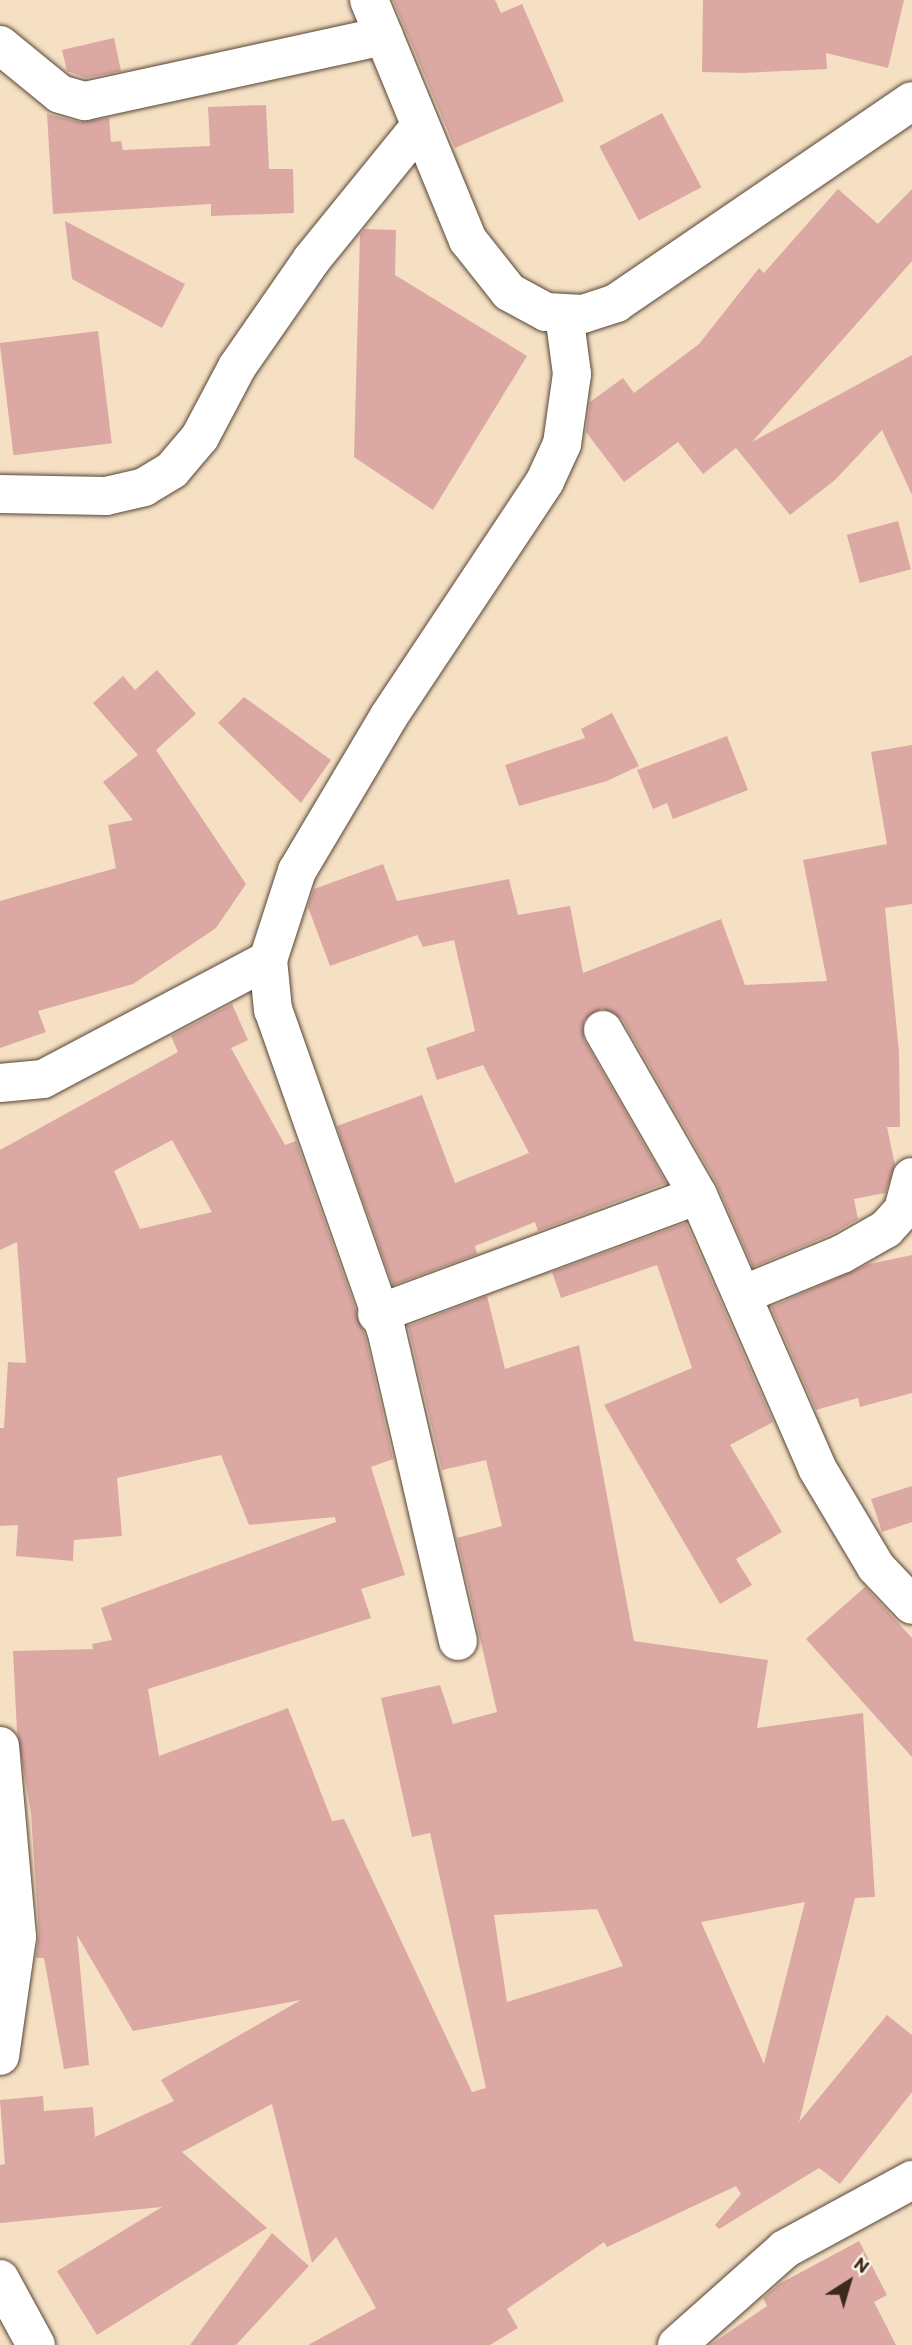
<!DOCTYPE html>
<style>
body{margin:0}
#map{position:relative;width:912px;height:2345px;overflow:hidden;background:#f5e0c3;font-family:Itim,sans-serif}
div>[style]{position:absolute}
.building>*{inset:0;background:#dca8a3;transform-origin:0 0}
.roads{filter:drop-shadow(0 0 2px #574537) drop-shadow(0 0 2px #574537)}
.minor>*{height:38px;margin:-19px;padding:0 19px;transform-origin:19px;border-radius:19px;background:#fff}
span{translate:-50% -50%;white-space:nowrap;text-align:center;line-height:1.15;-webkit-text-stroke:5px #fcf5e5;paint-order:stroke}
.north{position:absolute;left:814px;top:2247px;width:70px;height:70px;-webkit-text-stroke:5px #fcf5e5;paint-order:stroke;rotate:37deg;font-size:19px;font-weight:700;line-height:28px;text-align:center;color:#3b2a1e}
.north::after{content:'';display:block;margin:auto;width:24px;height:32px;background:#3b2a1e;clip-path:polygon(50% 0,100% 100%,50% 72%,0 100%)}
</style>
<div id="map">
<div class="building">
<i style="clip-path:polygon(393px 0,495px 0,501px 13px,522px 4px,564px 101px,455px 148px)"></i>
<i style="clip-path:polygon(703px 0,904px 0,888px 68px,826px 53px,827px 69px,743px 73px,702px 72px)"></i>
<i style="clip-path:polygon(114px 38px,121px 71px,86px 78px,67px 71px,62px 50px)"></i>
<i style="clip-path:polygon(266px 105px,269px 169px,293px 169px,294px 213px,211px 216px,211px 204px,53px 214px,47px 114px,80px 122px,109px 118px,111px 142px,121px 141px,123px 150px,210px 146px,208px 107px)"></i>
<i style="left:662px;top:113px;width:84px;height:71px;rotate:62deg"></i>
<i style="clip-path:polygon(838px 189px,878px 224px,912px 189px,912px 261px,752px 442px,912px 355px,912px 495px,882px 430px,835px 480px,790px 515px,736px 448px,703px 474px,678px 442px,624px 482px,586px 432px,590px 402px,623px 378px,634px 393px,699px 344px,759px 268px,764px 273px)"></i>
<i style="clip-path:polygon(65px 221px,185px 284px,162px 328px,72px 279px)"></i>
<i style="clip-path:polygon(365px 229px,396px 230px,395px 275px,527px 356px,433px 510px,354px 457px,360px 235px)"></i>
<i style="left:98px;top:331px;width:113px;height:99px;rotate:83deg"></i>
<i style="left:898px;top:521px;width:50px;height:53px;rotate:75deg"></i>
<i style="clip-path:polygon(157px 670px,196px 714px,156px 750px,246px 884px,216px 928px,133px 984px,38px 1011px,46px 1032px,0 1048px,0 901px,116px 868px,108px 825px,133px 820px,103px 782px,138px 755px,93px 703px,123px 676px,135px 690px)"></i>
<i style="clip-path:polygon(244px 697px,331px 760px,301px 803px,218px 723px)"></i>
<i style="clip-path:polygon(612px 713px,639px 766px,607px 781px,519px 806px,505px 765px,585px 738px,581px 729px)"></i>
<i style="clip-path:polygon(727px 736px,748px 790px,673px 819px,667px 803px,653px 809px,637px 770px)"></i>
<i style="clip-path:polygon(912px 745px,912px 904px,885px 908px,899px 1052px,900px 1127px,887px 1127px,895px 1165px,885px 1193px,854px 1199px,858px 1219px,832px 1234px,753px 1267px,717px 1184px,622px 1019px,602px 1008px,584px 1020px,584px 1040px,666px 1183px,538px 1231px,535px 1222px,475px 1246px,477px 1254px,393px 1285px,337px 1126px,422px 1095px,455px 1183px,529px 1153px,483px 1065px,437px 1080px,426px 1048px,475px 1031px,454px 940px,423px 947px,417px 935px,330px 966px,308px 907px,314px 889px,383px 864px,397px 901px,509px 879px,518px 915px,570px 906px,583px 973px,721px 919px,745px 985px,827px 981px,803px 860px,887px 844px,871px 752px)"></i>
<i style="clip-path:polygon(evenodd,232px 1004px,248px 1040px,231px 1048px,285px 1145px,296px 1141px,365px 1336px,393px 1459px,371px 1467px,405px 1575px,361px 1589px,371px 1618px,148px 1689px,159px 1756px,288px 1708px,332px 1821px,344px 1819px,472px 2092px,486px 2088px,430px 1833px,412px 1837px,381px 1698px,440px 1685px,453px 1724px,497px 1712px,457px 1538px,502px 1526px,486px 1460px,442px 1470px,408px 1326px,487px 1296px,505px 1369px,579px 1345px,634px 1641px,768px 1660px,757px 1728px,863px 1713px,875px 1897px,855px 1898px,799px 2122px,887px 2015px,912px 2035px,912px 2092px,840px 2184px,819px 2168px,719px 2229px,715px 2225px,741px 2194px,736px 2186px,607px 2247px,604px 2242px,507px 2309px,518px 2328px,490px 2345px,308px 2345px,376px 2308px,336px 2237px,312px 2263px,272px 2104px,182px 2152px,267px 2228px,97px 2335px,57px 2271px,162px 2207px,0 2223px,0 2165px,5px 2164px,0 2100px,43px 2096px,44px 2111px,93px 2107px,95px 2137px,174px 2101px,161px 2080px,301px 2000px,133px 2031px,77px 1935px,89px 2065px,64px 2069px,44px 1958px,36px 1958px,39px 1935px,31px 1813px,17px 1732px,13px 1651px,93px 1649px,92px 1644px,112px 1640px,101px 1608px,336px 1522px,335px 1517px,249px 1525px,221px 1455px,117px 1478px,122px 1536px,74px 1540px,73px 1561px,16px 1556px,18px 1525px,0 1526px,0 1428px,4px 1428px,8px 1362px,26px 1363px,17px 1242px,0 1250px,0 1150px,178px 1052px,171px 1036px,232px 1004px,172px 1140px,212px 1212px,140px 1229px,114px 1171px,172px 1140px,232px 1004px,805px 1902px,764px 2064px,701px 1922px,805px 1902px,232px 1004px,597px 1909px,623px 1966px,507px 2002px,494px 1915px,597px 1909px)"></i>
<i style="clip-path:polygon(686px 1223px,773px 1422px,730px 1445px,782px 1532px,736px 1559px,752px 1585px,720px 1604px,604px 1405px,692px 1368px,657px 1265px,561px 1298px,552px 1272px)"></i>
<i style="clip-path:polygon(912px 1255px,912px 1393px,860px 1407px,858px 1398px,816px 1410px,771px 1307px,869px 1264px)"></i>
<i style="clip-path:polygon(912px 1486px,912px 1522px,882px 1532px,871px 1499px)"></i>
<i style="clip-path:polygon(865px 1587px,912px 1638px,912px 1757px,806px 1639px)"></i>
<i style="clip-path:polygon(272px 2233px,309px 2266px,236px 2345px,190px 2345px)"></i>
<i style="clip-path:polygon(859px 2241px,887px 2295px,874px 2302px,896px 2345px,710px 2345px,767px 2306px,763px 2298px,779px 2284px)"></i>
</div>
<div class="roads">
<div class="minor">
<i style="left:369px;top:0;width:260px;rotate:67.6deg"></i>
<i style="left:468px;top:240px;width:66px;rotate:51.7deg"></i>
<i style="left:509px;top:292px;width:42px;rotate:28.4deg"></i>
<i style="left:546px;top:312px;width:37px;rotate:3deg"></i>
<i style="left:583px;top:314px;width:35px;rotate:-18deg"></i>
<i style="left:616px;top:303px;width:358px;rotate:-34.3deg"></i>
<i style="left:0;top:45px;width:77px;rotate:39.2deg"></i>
<i style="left:60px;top:94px;width:26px;rotate:16deg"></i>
<i style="left:85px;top:101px;width:306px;rotate:-12.3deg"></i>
<i style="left:0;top:494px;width:106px;rotate:1.1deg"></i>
<i style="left:106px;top:496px;width:39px;rotate:-13deg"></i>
<i style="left:144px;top:487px;width:33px;rotate:-31deg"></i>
<i style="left:172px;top:470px;width:43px;rotate:-49.7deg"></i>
<i style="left:200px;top:437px;width:79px;rotate:-62.1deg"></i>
<i style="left:237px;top:367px;width:131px;rotate:-55.2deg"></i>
<i style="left:312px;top:259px;width:171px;rotate:-50.9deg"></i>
<i style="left:603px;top:1030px;width:190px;rotate:60.1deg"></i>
<i style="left:698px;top:1195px;width:298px;rotate:66.4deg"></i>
<i style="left:817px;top:1468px;width:115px;rotate:59.2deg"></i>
<i style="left:876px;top:1567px;width:52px;rotate:46.5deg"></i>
<i style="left:0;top:1083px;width:43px;rotate:-5.3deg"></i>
<i style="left:43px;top:1079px;width:255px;rotate:-27.9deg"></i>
<i style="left:742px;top:1295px;width:108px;rotate:-22.3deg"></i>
<i style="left:842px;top:1254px;width:51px;rotate:-29.6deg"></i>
<i style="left:886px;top:1229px;width:25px;rotate:-48deg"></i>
<i style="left:903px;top:1210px;width:34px;rotate:-75deg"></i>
<i style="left:377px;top:1314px;width:342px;rotate:-20.3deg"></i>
<i style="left:458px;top:1641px;width:319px;rotate:-103deg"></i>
<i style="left:386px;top:1330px;width:339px;rotate:-109.4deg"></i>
<i style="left:273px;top:1010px;width:50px;rotate:-95.7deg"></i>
<i style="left:268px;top:960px;width:94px;rotate:-72deg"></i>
<i style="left:297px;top:871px;width:180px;rotate:-59.3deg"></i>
<i style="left:389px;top:716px;width:282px;rotate:-56.4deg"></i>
<i style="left:545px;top:481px;width:41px;rotate:-65.3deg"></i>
<i style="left:562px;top:444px;width:71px;rotate:-81.9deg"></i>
<i style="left:572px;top:374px;width:61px;rotate:-97.6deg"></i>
<i style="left:0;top:1746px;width:192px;rotate:84.9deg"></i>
<i style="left:17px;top:1937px;width:120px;rotate:98.1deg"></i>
<i style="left:0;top:2279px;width:75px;rotate:61.4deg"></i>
<i style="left:677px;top:2345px;width:144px;rotate:-41.6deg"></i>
<i style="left:785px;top:2249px;width:145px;rotate:-28.5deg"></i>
</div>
</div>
<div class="north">N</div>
</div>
